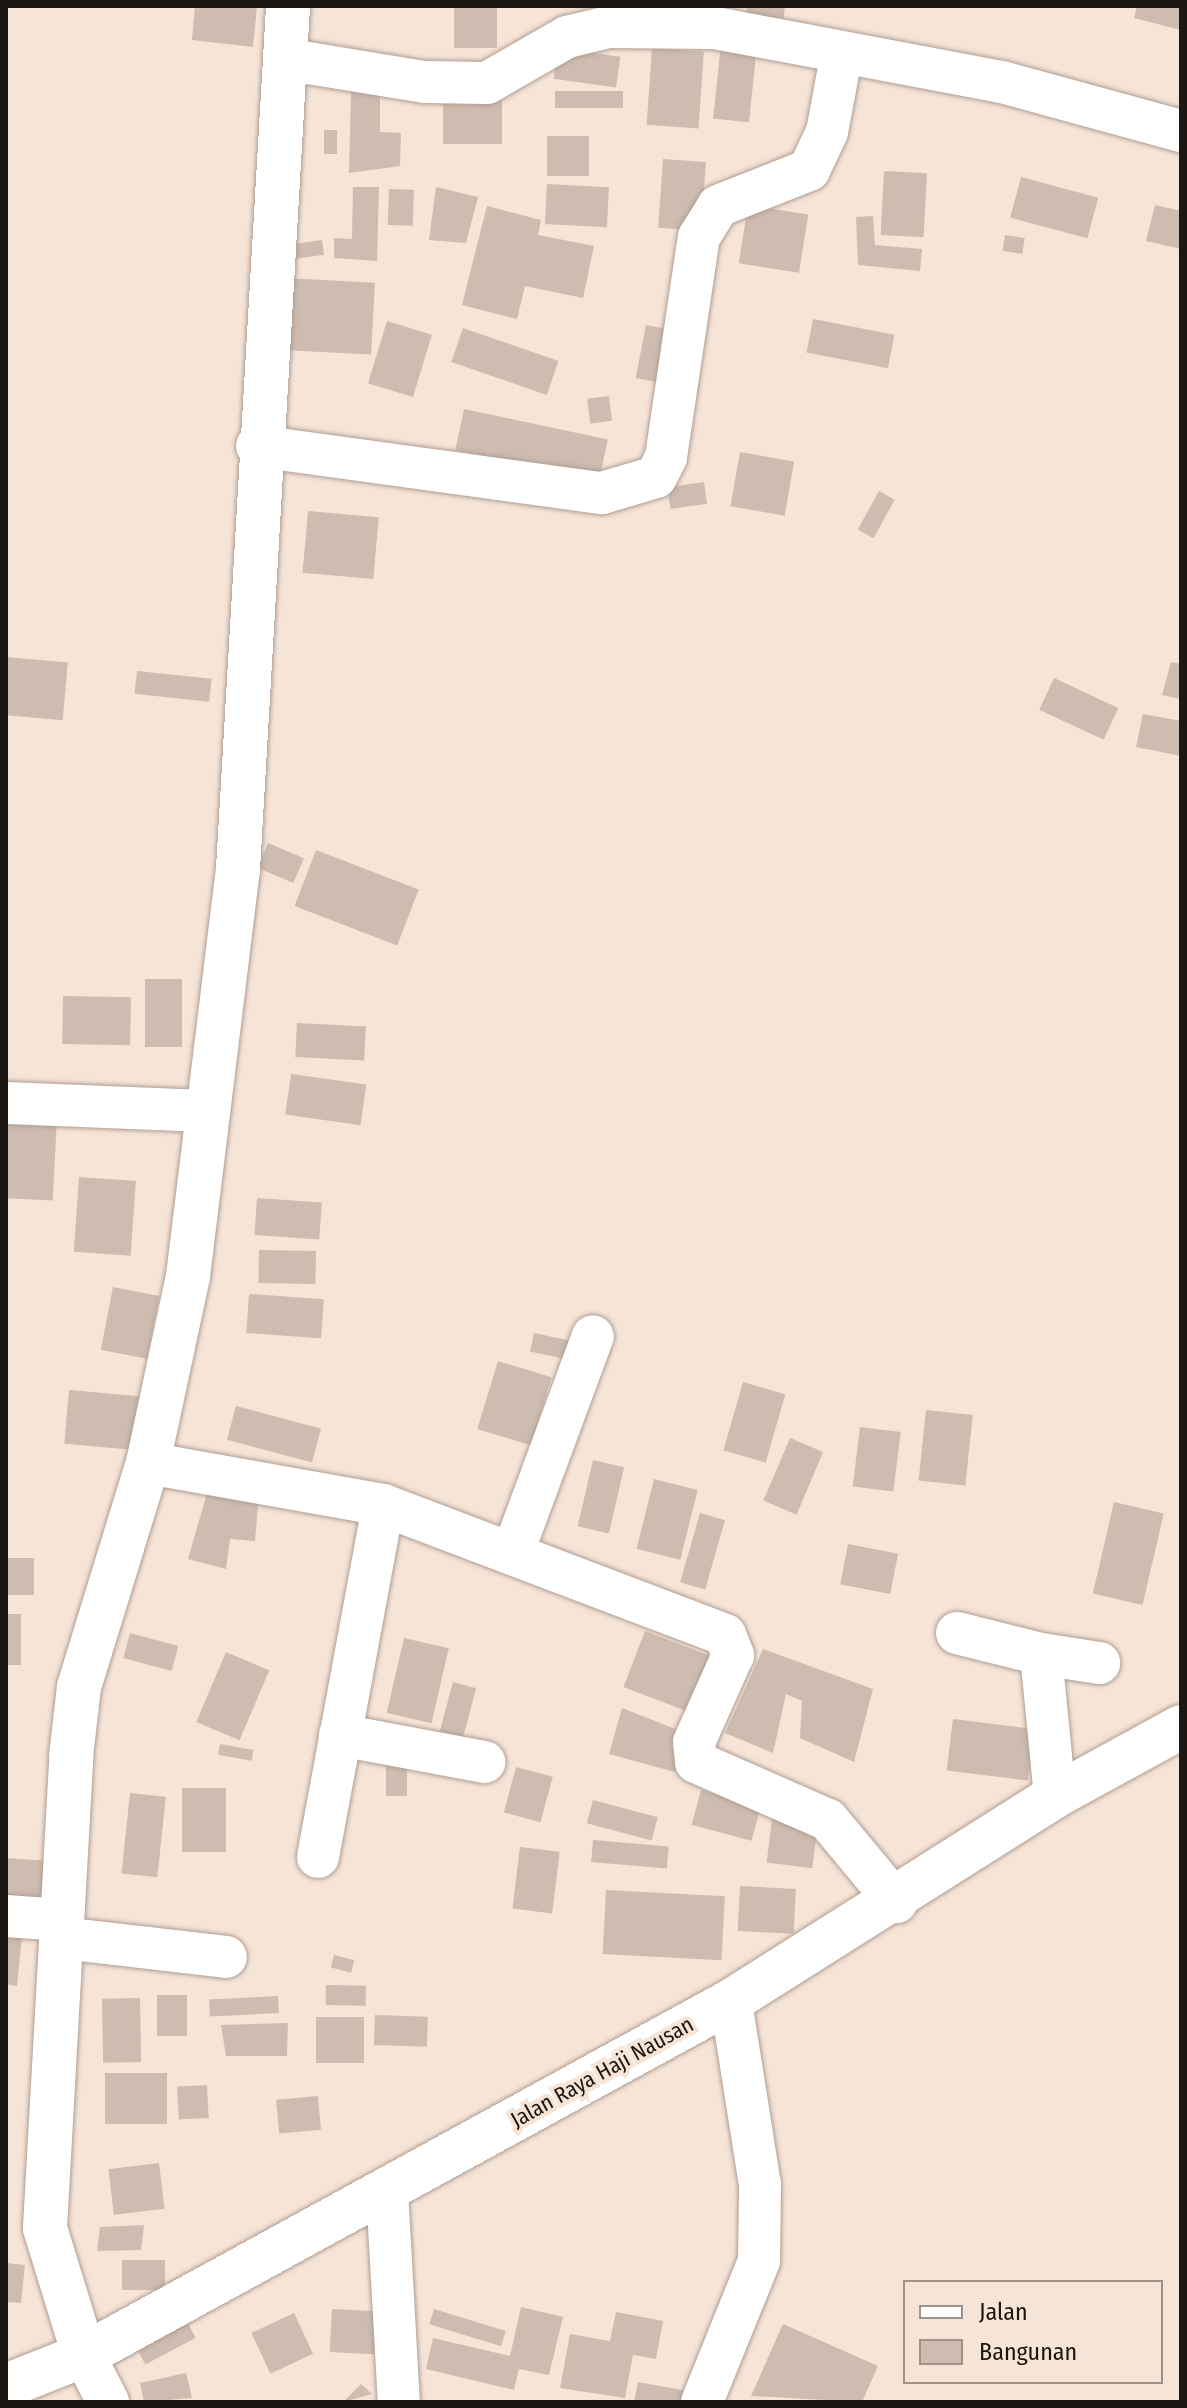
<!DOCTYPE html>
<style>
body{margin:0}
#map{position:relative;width:1187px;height:2408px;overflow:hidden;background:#f6e4d7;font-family:"Fira Sans Condensed",sans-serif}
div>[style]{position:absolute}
.building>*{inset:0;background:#cdbcaf;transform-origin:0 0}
.roads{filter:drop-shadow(0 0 2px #af9e92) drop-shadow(0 0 2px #af9e92)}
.street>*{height:42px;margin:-21px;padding:0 21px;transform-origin:21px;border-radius:21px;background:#fff}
.secondary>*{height:44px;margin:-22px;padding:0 22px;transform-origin:22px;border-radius:22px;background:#fff}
span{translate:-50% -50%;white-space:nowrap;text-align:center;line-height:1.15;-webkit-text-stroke:8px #f6e4d7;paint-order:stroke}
.street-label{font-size:22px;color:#1d1713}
.frame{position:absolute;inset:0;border:8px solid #1d1713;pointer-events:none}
.legend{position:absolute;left:903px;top:2280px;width:260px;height:104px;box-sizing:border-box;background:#f6e4d7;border:2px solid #9f9289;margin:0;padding:10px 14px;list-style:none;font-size:24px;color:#1d1713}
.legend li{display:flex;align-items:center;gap:16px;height:40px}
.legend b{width:40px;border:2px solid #9f9289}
</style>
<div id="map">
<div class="building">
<i style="clip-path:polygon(195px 6px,257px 6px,253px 47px,192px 40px)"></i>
<i style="left:454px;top:6px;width:43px;height:42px"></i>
<i style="clip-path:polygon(747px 6px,785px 6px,783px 23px,746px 17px)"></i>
<i style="clip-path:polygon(1137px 6px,1181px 6px,1181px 30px,1134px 18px)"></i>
<i style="left:721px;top:44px;width:36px;height:75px;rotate:6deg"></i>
<i style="left:558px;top:48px;width:63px;height:31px;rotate:8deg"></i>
<i style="left:652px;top:48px;width:52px;height:77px;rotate:4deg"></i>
<i style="left:555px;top:91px;width:68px;height:17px"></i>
<i style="clip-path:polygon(351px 92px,380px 93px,380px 132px,401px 133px,400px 166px,349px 173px)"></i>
<i style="left:443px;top:100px;width:59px;height:44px"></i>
<i style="left:324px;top:130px;width:13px;height:24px"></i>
<i style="left:547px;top:136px;width:42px;height:40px"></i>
<i style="left:663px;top:159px;width:43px;height:69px;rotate:4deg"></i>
<i style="left:884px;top:171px;width:43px;height:64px;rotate:3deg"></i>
<i style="left:1021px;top:177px;width:80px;height:42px;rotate:15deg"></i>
<i style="left:547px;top:184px;width:62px;height:40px;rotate:3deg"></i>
<i style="clip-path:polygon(353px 187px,379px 187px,377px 261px,334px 258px,334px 238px,352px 239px)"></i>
<i style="clip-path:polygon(436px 187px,478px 197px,466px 243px,429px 240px)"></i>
<i style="left:389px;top:189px;width:25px;height:36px;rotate:2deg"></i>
<i style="left:748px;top:205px;width:61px;height:59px;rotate:9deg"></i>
<i style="clip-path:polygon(1155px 205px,1181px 211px,1181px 249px,1146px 241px)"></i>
<i style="clip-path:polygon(487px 206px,541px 220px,538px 235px,594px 246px,583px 298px,525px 286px,517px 319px,462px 305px)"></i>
<i style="clip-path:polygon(873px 216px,875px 245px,922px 249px,920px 271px,858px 265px,856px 217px)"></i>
<i style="left:1005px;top:235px;width:20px;height:16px;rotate:9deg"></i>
<i style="left:322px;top:240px;width:15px;height:34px;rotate:82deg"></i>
<i style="left:286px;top:278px;width:89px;height:72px;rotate:3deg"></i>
<i style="left:813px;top:319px;width:83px;height:34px;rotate:11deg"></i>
<i style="left:387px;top:321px;width:47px;height:65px;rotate:17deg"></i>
<i style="left:646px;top:325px;width:33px;height:54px;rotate:11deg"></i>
<i style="left:463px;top:328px;width:101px;height:36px;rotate:19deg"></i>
<i style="left:609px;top:396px;width:25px;height:22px;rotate:83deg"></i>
<i style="left:464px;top:409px;width:147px;height:42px;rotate:12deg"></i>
<i style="left:740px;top:452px;width:55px;height:55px;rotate:10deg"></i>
<i style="left:704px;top:482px;width:22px;height:37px;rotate:82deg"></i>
<i style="left:879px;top:491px;width:18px;height:44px;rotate:29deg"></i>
<i style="left:308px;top:511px;width:71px;height:62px;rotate:5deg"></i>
<i style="left:6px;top:657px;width:62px;height:58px;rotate:5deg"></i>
<i style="clip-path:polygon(1171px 662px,1181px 664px,1181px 699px,1162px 695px)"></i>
<i style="left:137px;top:671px;width:75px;height:23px;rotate:6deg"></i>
<i style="left:1054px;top:678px;width:71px;height:35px;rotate:25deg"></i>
<i style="clip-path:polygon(1143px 714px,1181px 721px,1181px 756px,1136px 747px)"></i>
<i style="left:268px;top:843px;width:39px;height:27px;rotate:23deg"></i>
<i style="left:316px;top:850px;width:110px;height:60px;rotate:21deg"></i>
<i style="left:145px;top:979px;width:37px;height:68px"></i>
<i style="left:63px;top:996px;width:68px;height:48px;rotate:1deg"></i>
<i style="left:297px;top:1023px;width:69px;height:34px;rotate:3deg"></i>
<i style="left:291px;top:1074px;width:76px;height:41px;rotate:8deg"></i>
<i style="left:6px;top:1116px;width:51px;height:82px;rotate:3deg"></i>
<i style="left:79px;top:1177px;width:57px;height:75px;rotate:4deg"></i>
<i style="left:257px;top:1198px;width:65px;height:37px;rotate:4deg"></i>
<i style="left:259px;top:1250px;width:57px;height:33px;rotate:1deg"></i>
<i style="left:113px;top:1287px;width:47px;height:64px;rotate:11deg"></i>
<i style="left:249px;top:1294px;width:75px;height:39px;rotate:4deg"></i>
<i style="left:534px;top:1333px;width:53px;height:19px;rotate:12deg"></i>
<i style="left:498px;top:1361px;width:56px;height:71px;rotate:17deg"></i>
<i style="left:743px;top:1382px;width:44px;height:71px;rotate:16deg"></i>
<i style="left:69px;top:1390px;width:71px;height:54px;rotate:5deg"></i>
<i style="left:236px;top:1406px;width:88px;height:35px;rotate:15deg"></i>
<i style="left:926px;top:1410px;width:47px;height:71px;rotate:6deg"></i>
<i style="left:860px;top:1427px;width:41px;height:60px;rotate:7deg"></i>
<i style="left:790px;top:1438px;width:36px;height:68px;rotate:23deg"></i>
<i style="left:593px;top:1460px;width:32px;height:68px;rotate:13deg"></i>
<i style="left:654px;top:1479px;width:45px;height:72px;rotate:14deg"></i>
<i style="clip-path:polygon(209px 1486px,259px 1492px,255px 1541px,230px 1539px,226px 1569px,188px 1559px)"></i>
<i style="left:1114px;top:1502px;width:51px;height:94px;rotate:13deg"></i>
<i style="left:700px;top:1513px;width:26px;height:72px;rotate:16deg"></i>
<i style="left:848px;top:1544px;width:51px;height:41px;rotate:11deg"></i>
<i style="left:6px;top:1558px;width:28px;height:37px"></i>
<i style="left:6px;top:1614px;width:15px;height:51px"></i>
<i style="left:645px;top:1631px;width:77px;height:60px;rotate:21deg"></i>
<i style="left:130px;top:1633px;width:50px;height:26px;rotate:15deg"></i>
<i style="left:404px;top:1638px;width:46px;height:77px;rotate:13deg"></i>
<i style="clip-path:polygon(763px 1649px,873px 1689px,854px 1762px,800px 1738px,802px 1701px,786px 1694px,773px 1753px,725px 1733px)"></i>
<i style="left:226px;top:1652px;width:47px;height:76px;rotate:23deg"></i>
<i style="left:453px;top:1682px;width:24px;height:51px;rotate:15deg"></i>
<i style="clip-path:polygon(622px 1708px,688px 1734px,675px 1772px,609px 1754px)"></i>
<i style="left:953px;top:1719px;width:82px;height:52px;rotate:7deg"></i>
<i style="left:220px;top:1744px;width:34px;height:11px;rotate:10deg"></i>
<i style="left:386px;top:1758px;width:21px;height:38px"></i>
<i style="left:516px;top:1767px;width:38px;height:47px;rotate:15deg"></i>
<i style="left:182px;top:1788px;width:44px;height:64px"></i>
<i style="left:701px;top:1790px;width:62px;height:36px;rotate:15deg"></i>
<i style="left:130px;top:1793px;width:36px;height:81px;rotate:6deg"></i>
<i style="left:593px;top:1800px;width:67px;height:24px;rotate:15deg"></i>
<i style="left:773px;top:1811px;width:46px;height:52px;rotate:7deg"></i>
<i style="left:593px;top:1840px;width:76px;height:22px;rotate:5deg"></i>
<i style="left:520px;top:1847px;width:40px;height:62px;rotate:7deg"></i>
<i style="left:6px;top:1858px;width:44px;height:47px;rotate:4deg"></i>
<i style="left:740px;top:1886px;width:56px;height:45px;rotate:3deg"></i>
<i style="left:606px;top:1890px;width:119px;height:64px;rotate:3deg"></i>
<i style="clip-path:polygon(6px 1926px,23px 1926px,17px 1986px,6px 1984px)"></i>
<i style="left:334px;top:1955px;width:21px;height:13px;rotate:14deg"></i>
<i style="left:326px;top:1985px;width:40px;height:20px;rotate:1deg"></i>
<i style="left:157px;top:1995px;width:30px;height:41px"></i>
<i style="left:278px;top:1996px;width:17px;height:69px;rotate:87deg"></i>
<i style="left:140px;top:1998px;width:64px;height:38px;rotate:89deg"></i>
<i style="left:375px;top:2015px;width:53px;height:30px;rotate:2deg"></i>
<i style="left:316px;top:2017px;width:48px;height:46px"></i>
<i style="clip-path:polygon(288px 2023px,287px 2056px,226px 2056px,221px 2025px)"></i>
<i style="left:105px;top:2073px;width:62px;height:51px"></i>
<i style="left:207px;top:2085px;width:33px;height:30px;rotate:87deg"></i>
<i style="left:318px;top:2096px;width:34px;height:42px;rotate:85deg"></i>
<i style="left:159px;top:2163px;width:46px;height:51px;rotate:83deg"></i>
<i style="clip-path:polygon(144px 2225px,141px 2250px,97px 2251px,100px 2227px)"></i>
<i style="left:122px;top:2260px;width:43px;height:30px"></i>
<i style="clip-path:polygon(6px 2263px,25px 2265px,21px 2303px,6px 2302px)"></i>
<i style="clip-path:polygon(521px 2307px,563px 2317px,549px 2375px,519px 2369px,514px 2390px,426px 2369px,433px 2338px,510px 2356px)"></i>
<i style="left:332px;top:2309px;width:58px;height:43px;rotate:3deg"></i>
<i style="left:434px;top:2309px;width:75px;height:16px;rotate:17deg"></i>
<i style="clip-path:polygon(616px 2312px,663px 2321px,656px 2359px,633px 2355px,625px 2398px,560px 2388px,570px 2334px,610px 2341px)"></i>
<i style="left:294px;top:2313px;width:45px;height:47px;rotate:65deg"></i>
<i style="left:183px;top:2314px;width:27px;height:57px;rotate:62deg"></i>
<i style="clip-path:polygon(783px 2324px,878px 2366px,862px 2402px,751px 2396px)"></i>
<i style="clip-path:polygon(186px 2373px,192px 2398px,144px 2402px,140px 2383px)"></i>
<i style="clip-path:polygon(638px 2382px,693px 2392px,691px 2402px,634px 2402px)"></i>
<i style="clip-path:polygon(361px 2384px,372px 2394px,343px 2402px)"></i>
</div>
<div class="roads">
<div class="street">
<i style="left:284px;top:59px;width:143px;rotate:9.3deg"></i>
<i style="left:425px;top:82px;width:62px;rotate:0.9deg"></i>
<i style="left:487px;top:83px;width:92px;rotate:-29.9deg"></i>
<i style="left:567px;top:37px;width:42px;rotate:-13.7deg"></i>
<i style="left:608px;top:27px;width:107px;rotate:0.5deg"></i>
<i style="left:715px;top:28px;width:292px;rotate:10.7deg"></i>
<i style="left:1002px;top:82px;width:186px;rotate:15.3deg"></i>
<i style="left:257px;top:446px;width:348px;rotate:7.8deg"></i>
<i style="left:602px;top:493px;width:56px;rotate:-16.5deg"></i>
<i style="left:656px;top:477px;width:22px;rotate:-63deg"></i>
<i style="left:666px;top:457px;width:222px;rotate:-81.5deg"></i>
<i style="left:699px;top:237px;width:36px;rotate:-58deg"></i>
<i style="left:718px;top:206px;width:98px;rotate:-21.6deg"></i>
<i style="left:809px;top:170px;width:42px;rotate:-64.7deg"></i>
<i style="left:827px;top:132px;width:81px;rotate:-79.4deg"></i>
<i style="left:6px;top:1103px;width:203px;rotate:2.3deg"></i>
<i style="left:148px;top:1463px;width:239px;rotate:10.1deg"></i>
<i style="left:383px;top:1505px;width:366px;rotate:20.8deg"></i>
<i style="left:725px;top:1635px;width:22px;rotate:68deg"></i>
<i style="left:733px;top:1655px;width:95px;rotate:114.1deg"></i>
<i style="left:694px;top:1742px;width:20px;rotate:84deg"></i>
<i style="left:696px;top:1762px;width:144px;rotate:23.7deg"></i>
<i style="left:828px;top:1820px;width:107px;rotate:50.3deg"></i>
<i style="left:513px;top:1552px;width:230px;rotate:-69.7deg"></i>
<i style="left:957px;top:1633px;width:87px;rotate:14deg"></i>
<i style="left:1041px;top:1654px;width:143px;rotate:84.4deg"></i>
<i style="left:1041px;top:1654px;width:59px;rotate:8.8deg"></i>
<i style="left:340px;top:1735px;width:147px;rotate:10.6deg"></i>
<i style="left:318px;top:1857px;width:358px;rotate:-79.5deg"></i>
<i style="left:6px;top:1916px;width:57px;rotate:4deg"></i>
<i style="left:62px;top:1938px;width:165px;rotate:6.6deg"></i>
<i style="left:387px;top:2190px;width:212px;rotate:86.8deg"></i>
<i style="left:84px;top:2355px;width:53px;rotate:62.9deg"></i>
<i style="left:702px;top:2402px;width:152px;rotate:-68deg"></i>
<i style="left:759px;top:2261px;width:76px;rotate:-89.2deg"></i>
<i style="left:760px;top:2185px;width:186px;rotate:-99deg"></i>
</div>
<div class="secondary">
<i style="left:84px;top:2355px;width:133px;rotate:-107.1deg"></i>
<i style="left:45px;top:2228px;width:473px;rotate:-86.8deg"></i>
<i style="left:71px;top:1756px;width:69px;rotate:-83.4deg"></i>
<i style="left:79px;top:1687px;width:234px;rotate:-72.9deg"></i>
<i style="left:148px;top:1463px;width:191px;rotate:-77.9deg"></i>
<i style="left:188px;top:1276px;width:410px;rotate:-83deg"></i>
<i style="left:238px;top:869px;width:864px;rotate:-86.68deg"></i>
<i style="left:6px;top:2386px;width:84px;rotate:-21.7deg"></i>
<i style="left:84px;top:2355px;width:738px;rotate:-28.68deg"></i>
<i style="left:731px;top:2001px;width:383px;rotate:-32.3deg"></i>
<i style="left:1055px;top:1796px;width:144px;rotate:-28.7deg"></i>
</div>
</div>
<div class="street-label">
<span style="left:602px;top:2072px;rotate:-29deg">Jalan Raya Haji Nausan</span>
</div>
<div class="frame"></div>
<ul class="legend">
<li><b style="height:10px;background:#fff"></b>Jalan</li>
<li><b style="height:22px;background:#cdbcaf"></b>Bangunan</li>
</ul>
</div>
